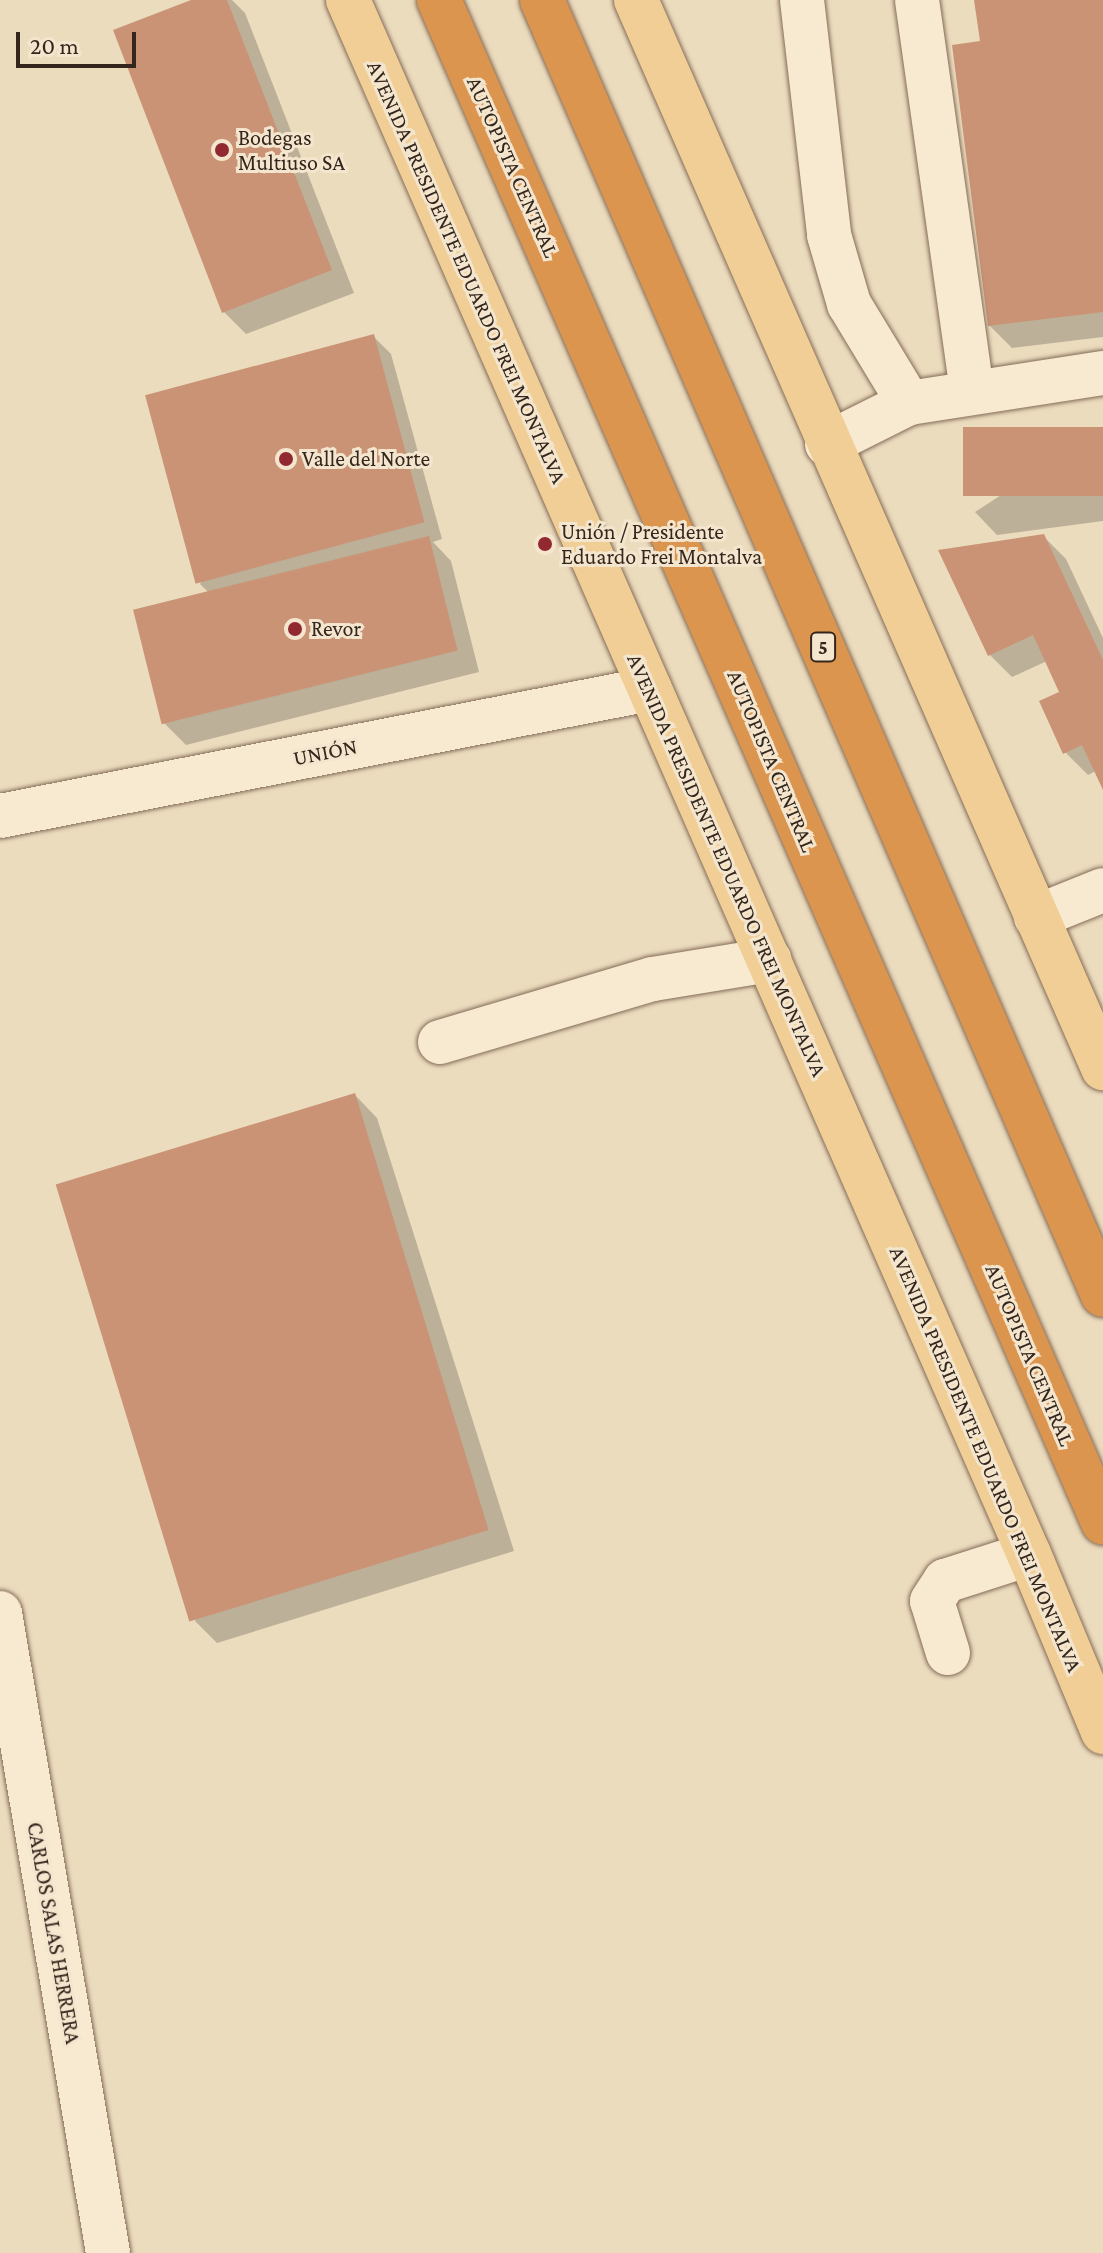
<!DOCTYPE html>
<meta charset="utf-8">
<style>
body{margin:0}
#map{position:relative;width:1103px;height:2253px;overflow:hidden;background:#ecdcbe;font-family:"Crimson Pro",serif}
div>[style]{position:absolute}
.shadow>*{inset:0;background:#0003}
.building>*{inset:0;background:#ca9375;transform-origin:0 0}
.roads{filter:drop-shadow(0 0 2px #846c58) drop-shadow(0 0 2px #846c58)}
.minor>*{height:44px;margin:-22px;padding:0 22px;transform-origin:22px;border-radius:22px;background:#f8ead1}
.major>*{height:44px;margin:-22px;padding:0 22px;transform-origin:22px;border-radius:22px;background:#f0ce96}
.highway>*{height:44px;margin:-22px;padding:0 22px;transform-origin:22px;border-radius:22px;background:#db954f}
.dots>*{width:22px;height:22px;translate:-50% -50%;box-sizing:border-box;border:4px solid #f4e6ce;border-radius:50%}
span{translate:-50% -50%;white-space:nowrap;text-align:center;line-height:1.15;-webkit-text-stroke:6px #f4e6ce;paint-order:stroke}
.shield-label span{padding:2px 6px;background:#f4e6ce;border:2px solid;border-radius:6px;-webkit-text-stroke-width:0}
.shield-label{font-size:20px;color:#34261c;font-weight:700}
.poi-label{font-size:22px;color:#34261c}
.left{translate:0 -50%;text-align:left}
.street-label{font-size:22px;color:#34261c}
.scale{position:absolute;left:16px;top:32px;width:120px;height:36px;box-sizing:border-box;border:4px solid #34261c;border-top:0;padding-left:10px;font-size:24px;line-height:28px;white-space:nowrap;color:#34261c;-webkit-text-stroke:6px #f4e6ce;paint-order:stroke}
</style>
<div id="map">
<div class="shadow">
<i style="clip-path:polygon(196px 0,232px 0,245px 13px,354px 293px,246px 334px,224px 312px)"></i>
<i style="clip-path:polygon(977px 0,1103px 0,1103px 337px,1012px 348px,989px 325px,982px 42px)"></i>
<i style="clip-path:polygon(373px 336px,391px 354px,442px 539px,433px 542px,451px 561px,479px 672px,186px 745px,163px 722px,208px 592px,200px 584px)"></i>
<i style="clip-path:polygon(1103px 429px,1103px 521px,997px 535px,975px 512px)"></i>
<i style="clip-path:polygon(1043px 536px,1066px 559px,1103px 638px,1103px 786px,1096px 771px,1088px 775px,1065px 752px,1062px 692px,1047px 661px,1012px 677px,990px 655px)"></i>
<i style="clip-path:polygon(355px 1095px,377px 1118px,514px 1551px,217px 1643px,195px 1621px)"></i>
</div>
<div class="building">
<i style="clip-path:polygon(191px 0,227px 0,332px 270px,222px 313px,113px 30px)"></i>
<i style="clip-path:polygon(974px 0,1103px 0,1103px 312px,988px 326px,952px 45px,980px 41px)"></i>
<i style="left:374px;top:334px;width:195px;height:237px;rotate:75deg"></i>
<i style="left:1103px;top:427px;width:69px;height:140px;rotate:90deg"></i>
<i style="clip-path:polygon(1044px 534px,1103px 660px,1103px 790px,1082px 745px,1063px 754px,1039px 701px,1059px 692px,1033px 635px,988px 656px,938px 550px)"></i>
<i style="left:429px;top:536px;width:118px;height:305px;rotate:76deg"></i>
<i style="left:355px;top:1093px;width:457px;height:313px;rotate:73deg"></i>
</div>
<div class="roads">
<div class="minor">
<i style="left:802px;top:0;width:237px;rotate:83.4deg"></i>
<i style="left:829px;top:235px;width:72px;rotate:73.8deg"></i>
<i style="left:849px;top:304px;width:116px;rotate:58.8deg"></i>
<i style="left:917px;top:0;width:396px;rotate:82deg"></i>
<i style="left:827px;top:444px;width:92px;rotate:-26.6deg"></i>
<i style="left:909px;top:403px;width:196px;rotate:-8.8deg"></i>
<i style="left:0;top:816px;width:662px;rotate:-11.06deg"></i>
<i style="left:1036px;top:917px;width:72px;rotate:-21.9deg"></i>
<i style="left:440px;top:1042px;width:222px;rotate:-16.5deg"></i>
<i style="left:653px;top:979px;width:118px;rotate:-9.3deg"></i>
<i style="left:0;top:1613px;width:649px;rotate:80.42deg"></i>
<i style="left:948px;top:1653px;width:54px;rotate:-107.1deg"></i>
<i style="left:932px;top:1601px;width:24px;rotate:-57deg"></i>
<i style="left:945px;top:1581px;width:88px;rotate:-17.8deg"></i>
</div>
<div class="major">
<i style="left:348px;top:0;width:1697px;rotate:66.34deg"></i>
<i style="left:1029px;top:1554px;width:193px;rotate:67.4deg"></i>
<i style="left:636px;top:0;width:1166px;rotate:66.38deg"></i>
</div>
<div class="highway">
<i style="left:439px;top:0;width:1661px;rotate:66.43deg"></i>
<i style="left:542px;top:0;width:1411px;rotate:66.58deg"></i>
</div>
</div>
<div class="dots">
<i style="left:222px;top:150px;background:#922930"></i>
<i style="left:286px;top:459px;background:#922930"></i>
<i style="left:545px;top:544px;background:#922930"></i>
<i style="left:295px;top:629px;background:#922930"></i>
</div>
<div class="shield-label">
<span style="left:823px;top:647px">5</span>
</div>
<div class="poi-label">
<span class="left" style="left:238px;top:150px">Bodegas<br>Multiuso SA</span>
<span class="left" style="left:302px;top:459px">Valle del Norte</span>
<span class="left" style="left:561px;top:544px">Unión / Presidente<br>Eduardo Frei Montalva</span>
<span class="left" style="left:311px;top:629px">Revor</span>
</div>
<div class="street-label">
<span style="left:513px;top:167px;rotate:66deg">AUTOPISTA CENTRAL</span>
<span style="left:467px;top:272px;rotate:66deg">AVENIDA PRESIDENTE EDUARDO FREI MONTALVA</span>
<span style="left:325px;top:752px;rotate:-11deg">UNIÓN</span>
<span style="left:772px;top:761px;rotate:67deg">AUTOPISTA CENTRAL</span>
<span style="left:727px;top:865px;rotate:66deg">AVENIDA PRESIDENTE EDUARDO FREI MONTALVA</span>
<span style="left:1030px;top:1355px;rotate:67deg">AUTOPISTA CENTRAL</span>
<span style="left:986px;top:1459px;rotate:67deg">AVENIDA PRESIDENTE EDUARDO FREI MONTALVA</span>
<span style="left:54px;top:1933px;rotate:80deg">CARLOS SALAS HERRERA</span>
</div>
<div class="scale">20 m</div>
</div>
